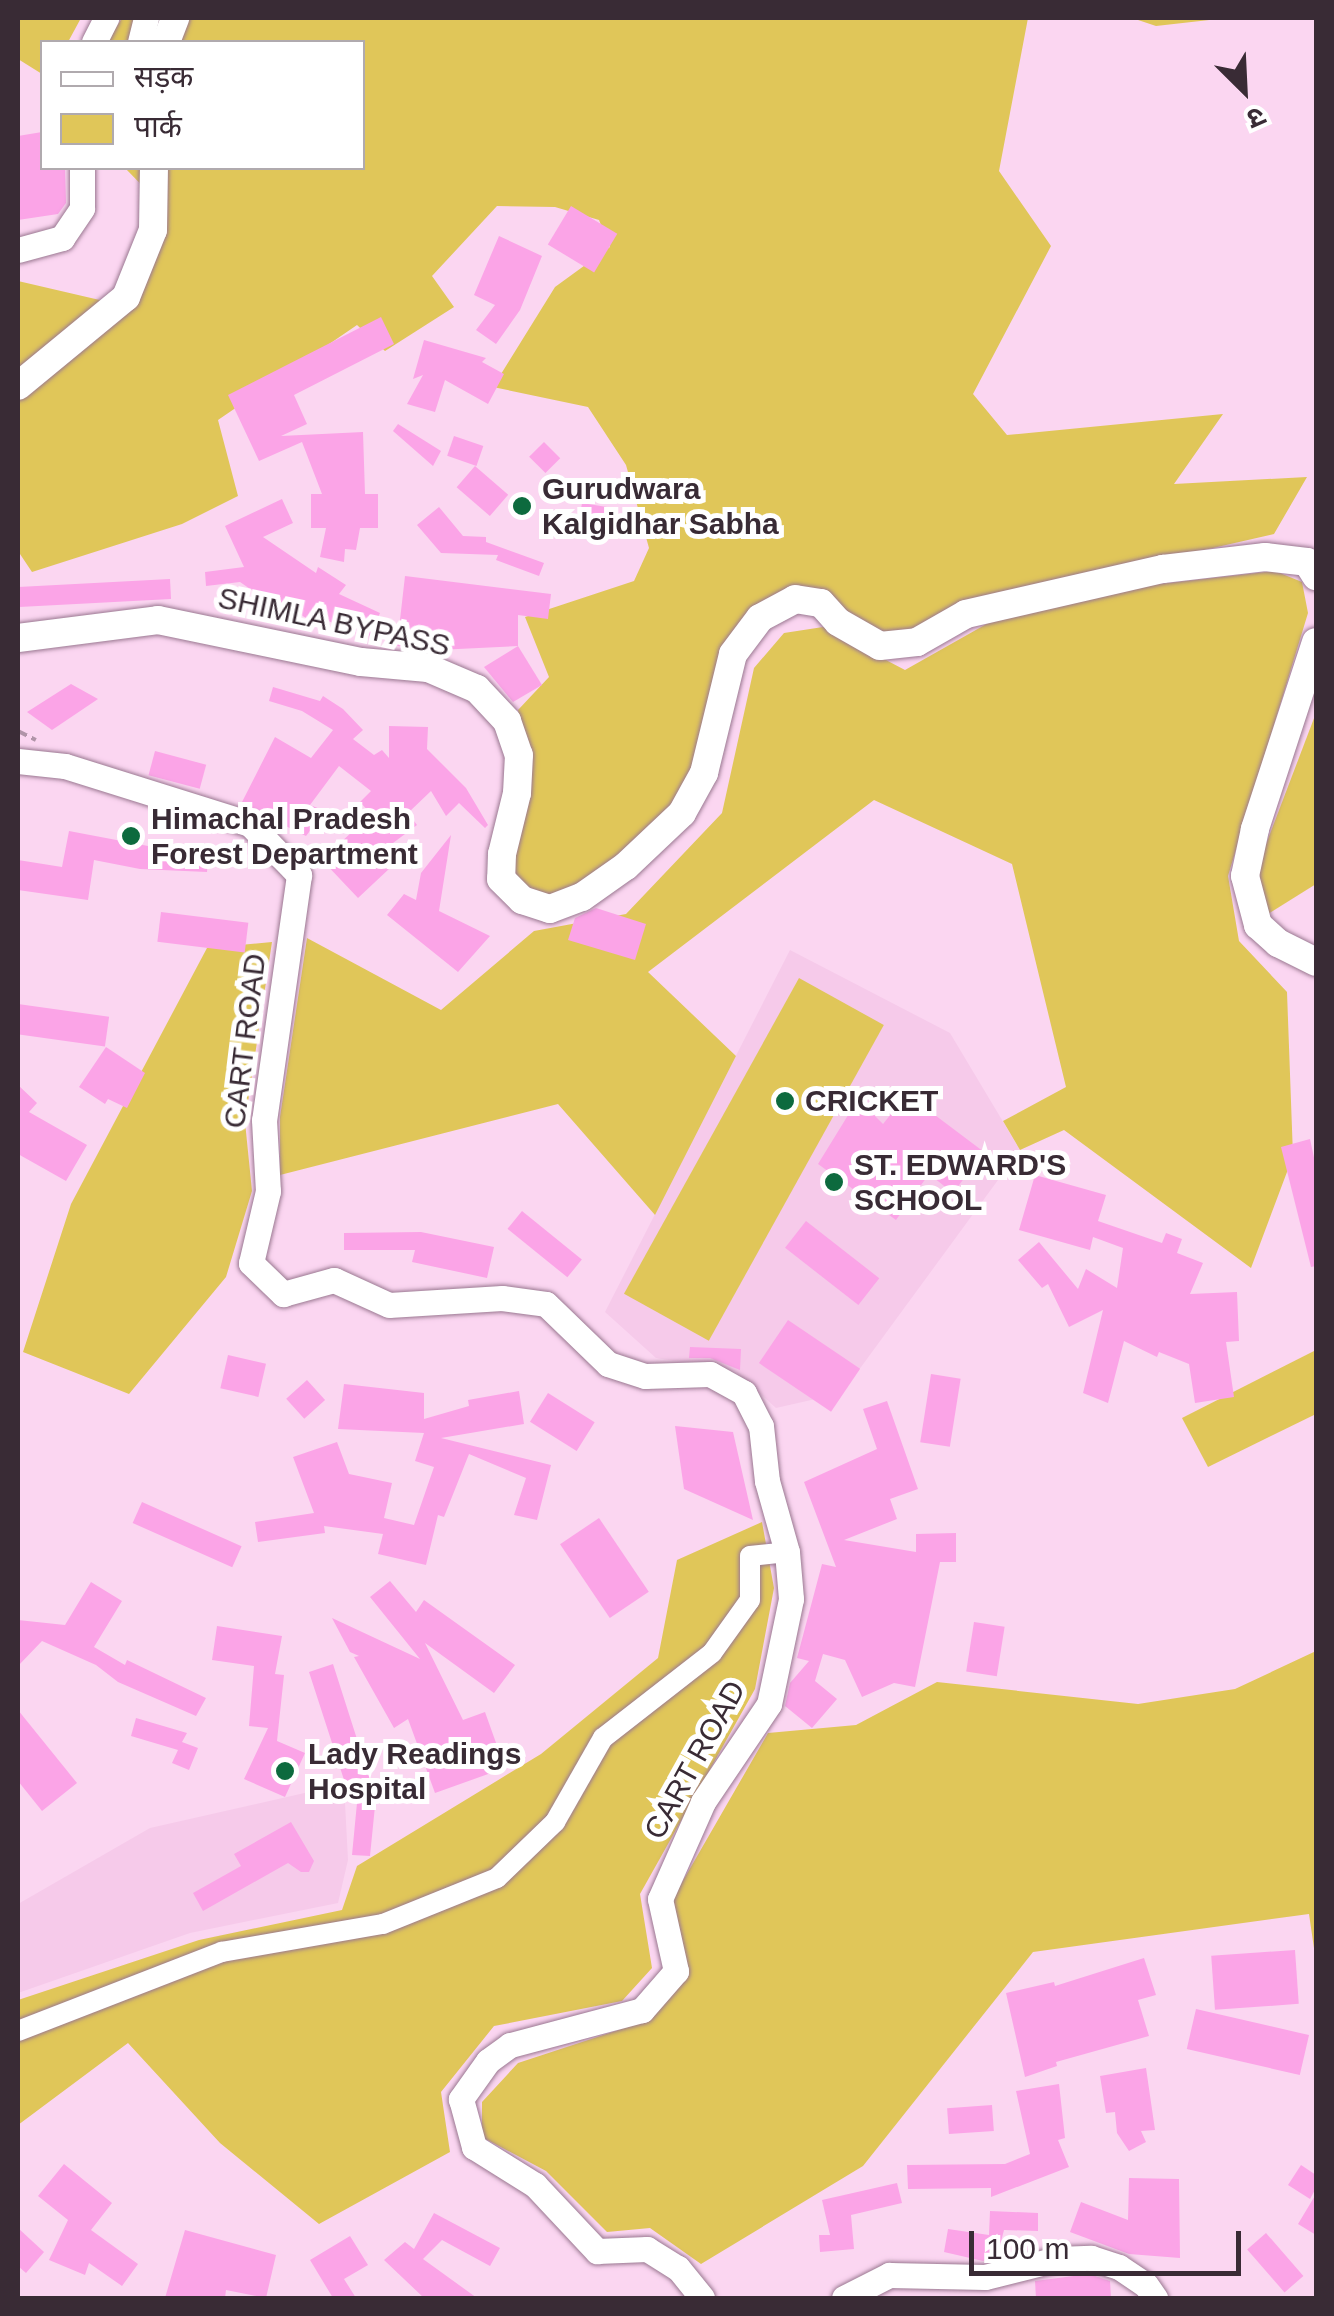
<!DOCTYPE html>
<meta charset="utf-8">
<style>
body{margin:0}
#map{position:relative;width:1334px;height:2316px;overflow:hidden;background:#fbd6f1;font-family:Helvetica,"Noto Sans Devanagari",sans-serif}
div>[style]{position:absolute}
.built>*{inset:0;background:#f6caea}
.green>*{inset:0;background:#e0c659;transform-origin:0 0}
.building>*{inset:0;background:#fba4e7;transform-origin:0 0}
.path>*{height:4px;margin-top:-2px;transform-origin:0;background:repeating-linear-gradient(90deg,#b094a8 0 10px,transparent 0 15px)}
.roads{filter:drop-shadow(0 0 2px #9a7891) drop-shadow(0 0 2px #9a7891)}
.minor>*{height:20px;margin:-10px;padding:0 10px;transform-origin:10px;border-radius:10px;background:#fff}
.major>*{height:25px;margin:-12.5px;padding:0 12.5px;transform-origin:12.5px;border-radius:12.5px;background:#fff}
.highway>*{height:28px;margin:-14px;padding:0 14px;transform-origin:14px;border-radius:14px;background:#fff}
.dots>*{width:28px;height:28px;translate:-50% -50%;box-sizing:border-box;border:5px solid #fff;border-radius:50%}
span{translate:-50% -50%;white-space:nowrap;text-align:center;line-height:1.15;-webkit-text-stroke:10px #fff;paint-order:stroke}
.poi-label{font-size:30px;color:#392b35;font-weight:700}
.left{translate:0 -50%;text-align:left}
.street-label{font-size:30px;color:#392b35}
.frame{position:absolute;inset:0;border:20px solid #392b35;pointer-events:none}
.legend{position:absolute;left:40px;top:40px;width:325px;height:130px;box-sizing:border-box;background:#fff;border:2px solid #b0aaae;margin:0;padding:12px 18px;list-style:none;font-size:30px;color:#392b35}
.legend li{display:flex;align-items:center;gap:20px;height:50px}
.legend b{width:50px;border:2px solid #b0aaae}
.north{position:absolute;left:1194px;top:40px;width:100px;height:100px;-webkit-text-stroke:8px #fff;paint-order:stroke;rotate:156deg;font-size:28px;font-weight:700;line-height:40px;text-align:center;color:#392b35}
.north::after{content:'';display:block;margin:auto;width:35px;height:45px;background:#392b35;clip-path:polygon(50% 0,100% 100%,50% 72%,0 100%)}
.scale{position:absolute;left:969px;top:2231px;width:272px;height:45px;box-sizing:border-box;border:5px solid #392b35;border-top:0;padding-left:12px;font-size:30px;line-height:35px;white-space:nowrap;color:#392b35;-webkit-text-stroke:8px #fff;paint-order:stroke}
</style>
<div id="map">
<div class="built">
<i style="clip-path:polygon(790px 950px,950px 1033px,1020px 1150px,842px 1393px,776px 1408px,735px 1371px,656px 1358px,605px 1312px)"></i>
<i style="clip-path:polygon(344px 1784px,348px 1860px,338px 1903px,190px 1933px,18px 1993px,18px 1904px,150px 1828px)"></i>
</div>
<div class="green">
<i style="clip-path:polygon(18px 18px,81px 18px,68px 42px,42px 42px,42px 74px,18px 59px)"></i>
<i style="clip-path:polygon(122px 18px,1028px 18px,999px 171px,1051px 246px,973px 394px,1007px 435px,1223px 414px,1174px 484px,1307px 477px,1274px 534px,964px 605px,916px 633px,880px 638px,820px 595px,755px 613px,676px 809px,619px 861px,547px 900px,507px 874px,526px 755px,518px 710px,549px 677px,525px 617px,634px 581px,649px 548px,626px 465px,588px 407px,493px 387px,555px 287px,610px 247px,599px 220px,555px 207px,497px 206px,432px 276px,454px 307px,385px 351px,357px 325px,218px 420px,238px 496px,182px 524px,32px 572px,18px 551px,18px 281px,134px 308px,165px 209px,125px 168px,362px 168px,362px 42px,107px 42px)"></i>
<i style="clip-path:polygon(1132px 18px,1227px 18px,1156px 26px)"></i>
<i style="clip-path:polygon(1275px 571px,1302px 582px,1308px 613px,1228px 876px,1239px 941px,1287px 992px,1293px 1156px,1251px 1268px,1064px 1130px,1020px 1150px,1003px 1121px,1066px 1087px,1012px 864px,874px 800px,648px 972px,736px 1056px,655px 1215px,558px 1104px,280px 1175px,280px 1117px,307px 938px,441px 1010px,534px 931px,626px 914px,722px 813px,754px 668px,784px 633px,823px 627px,905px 670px,990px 622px,1142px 586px)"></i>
<i style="clip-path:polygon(1316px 713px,1316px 884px,1268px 914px,1257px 868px)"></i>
<i style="clip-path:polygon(272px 942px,245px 1122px,252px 1191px,226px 1277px,129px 1394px,23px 1352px,71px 1204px,207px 948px)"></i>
<i style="left:799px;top:978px;width:97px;height:361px;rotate:29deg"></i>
<i style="clip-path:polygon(1316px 1350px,1316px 1414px,1208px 1467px,1182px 1418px)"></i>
<i style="clip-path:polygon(762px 1522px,774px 1588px,755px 1689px,640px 1894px,652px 1968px,622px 2001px,494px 2026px,441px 2092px,450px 2152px,319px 2224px,220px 2143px,128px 2043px,18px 2125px,18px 2000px,199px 1940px,342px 1910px,357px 1866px,541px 1754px,658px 1658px,677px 1560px)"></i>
<i style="clip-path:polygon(1316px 1651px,1316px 1962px,1309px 1914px,1033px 1952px,863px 2166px,701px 2264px,650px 2228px,607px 2232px,546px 2171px,482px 2137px,482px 2102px,518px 2063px,646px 2021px,689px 1975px,673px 1898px,768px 1733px,856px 1725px,937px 1682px,1138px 1704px,1235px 1689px)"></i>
</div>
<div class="building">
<i style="clip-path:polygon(42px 132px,42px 168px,65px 168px,66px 203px,58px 214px,18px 220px,18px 136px)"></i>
<i style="left:571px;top:206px;width:54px;height:45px;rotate:31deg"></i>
<i style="clip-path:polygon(499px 236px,542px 256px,520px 310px,496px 344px,476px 330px,495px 305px,474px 295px)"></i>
<i style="clip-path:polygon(381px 317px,394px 344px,294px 395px,307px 424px,281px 436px,363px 432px,365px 494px,378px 494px,378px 528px,360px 528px,356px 550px,345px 549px,344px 562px,320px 557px,326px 528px,311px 528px,311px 494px,322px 494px,302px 442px,259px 461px,228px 395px)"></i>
<i style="clip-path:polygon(424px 340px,486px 358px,482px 362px,504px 374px,488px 404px,445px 380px,435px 412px,407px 404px,423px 375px,413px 379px)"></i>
<i style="clip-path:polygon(398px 424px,441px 451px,433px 466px,393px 431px)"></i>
<i style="left:454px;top:436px;width:31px;height:21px;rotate:19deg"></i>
<i style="left:544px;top:442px;width:23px;height:21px;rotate:45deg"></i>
<i style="left:475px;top:466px;width:44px;height:28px;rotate:41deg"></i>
<i style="clip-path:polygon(282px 499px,293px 523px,263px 537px,316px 573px,318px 567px,346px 585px,339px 594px,380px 613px,368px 639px,324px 619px,319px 626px,285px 605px,281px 610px,240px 582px,206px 586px,205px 572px,244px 567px,225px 526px)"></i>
<i style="left:582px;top:503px;width:30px;height:16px;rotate:9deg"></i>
<i style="clip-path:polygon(439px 507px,463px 536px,486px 537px,486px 542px,544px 563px,539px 576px,496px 560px,498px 555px,441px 553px,417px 525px)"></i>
<i style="clip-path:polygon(405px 576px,551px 594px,548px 619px,518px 615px,518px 646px,437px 650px,397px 646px)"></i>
<i style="left:170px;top:579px;width:20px;height:152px;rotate:87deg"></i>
<i style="clip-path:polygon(518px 646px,542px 685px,513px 702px,484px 667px)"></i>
<i style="clip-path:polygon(71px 684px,98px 699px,52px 730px,27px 712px)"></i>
<i style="clip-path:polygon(273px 687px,320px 701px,323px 696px,343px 709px,363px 730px,353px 739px,374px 755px,382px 750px,389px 758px,389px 726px,428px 727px,427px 749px,466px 788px,488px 825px,485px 828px,459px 803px,446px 816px,431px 791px,408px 813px,417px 825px,377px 855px,390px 868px,358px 898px,322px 860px,371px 814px,360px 802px,371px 791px,339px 766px,310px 805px,325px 811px,306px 836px,241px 804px,275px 737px,311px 758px,333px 730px,302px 711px,269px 701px)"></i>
<i style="left:155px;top:751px;width:53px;height:25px;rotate:15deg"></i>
<i style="clip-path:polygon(69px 831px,148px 846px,209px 848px,207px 872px,140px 869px,94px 860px,88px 900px,18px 890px,18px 860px,62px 867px)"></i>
<i style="clip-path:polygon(451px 835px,439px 911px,490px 936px,458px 972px,387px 915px,404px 894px,416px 900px,421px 873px)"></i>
<i style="clip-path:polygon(596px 908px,646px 924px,635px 960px,568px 940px,575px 918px)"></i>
<i style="left:161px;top:912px;width:88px;height:30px;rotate:7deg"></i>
<i style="left:18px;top:1004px;width:92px;height:30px;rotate:8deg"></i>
<i style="clip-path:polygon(106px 1047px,145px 1073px,127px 1108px,108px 1099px,105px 1104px,79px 1087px)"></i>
<i style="clip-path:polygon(18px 1085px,37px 1103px,29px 1112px,87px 1145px,66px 1181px,18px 1154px)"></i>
<i style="clip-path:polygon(907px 1094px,984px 1152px,953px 1193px,929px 1174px,896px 1220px,818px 1164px,858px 1099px,883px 1124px)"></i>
<i style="clip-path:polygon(1310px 1139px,1316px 1167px,1316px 1266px,1311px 1267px,1281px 1147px)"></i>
<i style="clip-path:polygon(1035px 1175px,1106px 1195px,1098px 1221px,1162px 1243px,1166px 1233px,1182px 1239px,1177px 1253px,1203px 1263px,1190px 1294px,1237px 1292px,1239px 1341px,1226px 1342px,1234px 1397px,1195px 1403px,1189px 1364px,1159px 1352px,1157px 1357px,1124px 1341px,1108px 1403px,1083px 1393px,1103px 1310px,1069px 1327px,1048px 1284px,1042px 1288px,1018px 1260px,1039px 1242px,1078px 1289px,1086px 1269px,1117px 1288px,1123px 1248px,1093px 1237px,1090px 1250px,1019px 1230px)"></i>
<i style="left:522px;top:1211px;width:77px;height:23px;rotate:39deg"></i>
<i style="left:806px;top:1221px;width:93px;height:34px;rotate:38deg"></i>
<i style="clip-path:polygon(421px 1232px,494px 1247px,487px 1278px,412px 1262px,415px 1250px,344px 1250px,344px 1233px)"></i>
<i style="left:788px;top:1320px;width:87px;height:52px;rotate:34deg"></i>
<i style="clip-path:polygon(690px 1347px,741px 1349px,740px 1370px,710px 1358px,689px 1358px)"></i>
<i style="left:228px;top:1355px;width:39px;height:34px;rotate:13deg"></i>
<i style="left:931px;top:1374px;width:30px;height:69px;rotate:9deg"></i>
<i style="left:307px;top:1380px;width:27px;height:28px;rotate:48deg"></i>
<i style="clip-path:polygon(344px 1384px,424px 1393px,424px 1419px,469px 1406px,468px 1400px,519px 1391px,524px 1424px,441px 1438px,551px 1465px,537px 1520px,514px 1515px,526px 1478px,469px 1454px,444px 1517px,438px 1515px,426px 1565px,378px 1554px,383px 1534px,324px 1526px,325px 1533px,258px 1542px,255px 1522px,314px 1513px,293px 1457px,337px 1442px,349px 1474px,392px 1483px,384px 1518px,414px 1525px,434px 1467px,415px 1461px,424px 1433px,338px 1429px)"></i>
<i style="left:548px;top:1393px;width:55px;height:34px;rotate:32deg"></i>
<i style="clip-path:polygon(887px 1401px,918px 1489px,890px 1499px,897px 1519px,844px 1540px,916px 1552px,916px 1534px,956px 1533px,956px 1562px,940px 1562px,915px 1687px,894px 1683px,862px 1697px,845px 1660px,823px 1654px,815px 1681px,837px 1699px,812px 1728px,785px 1706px,790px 1683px,809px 1661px,797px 1658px,822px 1564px,836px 1567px,804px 1482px,877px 1449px,863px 1409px)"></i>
<i style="clip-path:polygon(675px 1426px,733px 1432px,753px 1520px,684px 1489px)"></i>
<i style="left:142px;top:1502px;width:109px;height:23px;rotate:24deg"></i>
<i style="left:599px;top:1518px;width:89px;height:47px;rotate:56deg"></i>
<i style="clip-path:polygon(390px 1581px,416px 1612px,424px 1600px,515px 1665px,494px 1693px,425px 1643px,463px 1720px,485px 1712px,505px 1768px,435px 1793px,408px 1719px,394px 1728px,354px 1657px,359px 1656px,350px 1652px,332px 1618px,420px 1659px,370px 1597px)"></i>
<i style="clip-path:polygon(91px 1582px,122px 1601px,94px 1647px,125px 1665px,127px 1660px,206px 1698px,196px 1716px,118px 1682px,96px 1665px,42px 1641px,18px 1666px,18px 1620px,65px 1625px)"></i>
<i style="left:974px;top:1622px;width:31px;height:50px;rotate:9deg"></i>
<i style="clip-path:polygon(217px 1626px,282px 1636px,275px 1674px,284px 1675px,277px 1741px,305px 1753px,285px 1797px,244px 1779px,268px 1728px,249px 1726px,254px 1666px,212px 1660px)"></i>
<i style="clip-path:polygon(333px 1664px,372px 1786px,377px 1786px,370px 1856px,352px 1855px,359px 1782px,346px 1786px,309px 1672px)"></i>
<i style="clip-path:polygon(18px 1710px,77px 1783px,42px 1811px,18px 1781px)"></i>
<i style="clip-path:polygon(136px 1718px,187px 1733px,182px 1742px,198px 1748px,189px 1770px,172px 1763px,178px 1750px,131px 1736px)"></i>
<i style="clip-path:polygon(291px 1822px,314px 1861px,309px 1872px,301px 1872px,288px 1863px,203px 1911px,193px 1893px,241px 1866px,234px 1854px)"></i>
<i style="left:1295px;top:1950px;width:54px;height:84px;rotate:86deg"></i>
<i style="clip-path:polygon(1144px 1958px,1156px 1995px,1138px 2000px,1149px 2036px,1056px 2062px,1057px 2066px,1025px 2077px,1006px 1993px,1054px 1982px,1055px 1986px)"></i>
<i style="left:1196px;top:2009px;width:116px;height:41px;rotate:13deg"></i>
<i style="clip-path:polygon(1146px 2068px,1155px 2130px,1141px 2131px,1146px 2142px,1129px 2151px,1117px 2133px,1115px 2112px,1106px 2113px,1100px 2076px)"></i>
<i style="clip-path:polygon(1059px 2084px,1065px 2138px,1058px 2140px,1069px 2167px,991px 2197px,991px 2188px,908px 2189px,907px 2165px,1005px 2164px,1030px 2154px,1016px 2091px)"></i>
<i style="left:992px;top:2105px;width:26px;height:45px;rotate:86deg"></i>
<i style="clip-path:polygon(64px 2164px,112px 2203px,91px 2230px,138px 2264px,122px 2286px,89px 2263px,85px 2275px,49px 2260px,68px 2220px,38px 2196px)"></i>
<i style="clip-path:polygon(1301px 2165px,1316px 2175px,1316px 2188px,1310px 2199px,1288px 2185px)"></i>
<i style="clip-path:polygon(1129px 2178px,1179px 2179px,1180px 2258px,1129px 2254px,1070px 2232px,1081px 2202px,1128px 2220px)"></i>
<i style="clip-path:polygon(897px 2183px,902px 2203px,851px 2215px,854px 2249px,820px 2252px,819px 2235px,830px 2235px,822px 2200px)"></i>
<i style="clip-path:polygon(1316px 2194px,1316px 2235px,1298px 2224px)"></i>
<i style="clip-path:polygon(990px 2211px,1038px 2213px,1038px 2231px,1004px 2230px,997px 2257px,983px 2261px,944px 2252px,948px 2229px,989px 2235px)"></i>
<i style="clip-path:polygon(434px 2213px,500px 2248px,490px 2266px,442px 2240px,423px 2259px,477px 2298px,424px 2298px,384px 2260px,405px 2242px,414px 2249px)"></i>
<i style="clip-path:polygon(18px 2228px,44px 2252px,26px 2273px,18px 2266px)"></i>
<i style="clip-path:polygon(185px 2230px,276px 2255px,266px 2298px,226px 2290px,225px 2298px,165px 2298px)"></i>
<i style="left:1266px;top:2233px;width:57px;height:25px;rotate:49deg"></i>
<i style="clip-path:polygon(350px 2236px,368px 2265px,344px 2279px,356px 2298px,333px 2298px,310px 2260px)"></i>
<i style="clip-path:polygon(1089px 2274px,1110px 2281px,1111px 2298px,1036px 2298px,1035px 2281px)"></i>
</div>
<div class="path">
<i style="left:18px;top:731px;width:20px;rotate:27deg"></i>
</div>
<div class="roads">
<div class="minor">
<i style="left:18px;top:2031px;width:219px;rotate:-21.2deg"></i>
<i style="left:222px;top:1952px;width:163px;rotate:-9.9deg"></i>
<i style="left:383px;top:1924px;width:123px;rotate:-22deg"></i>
<i style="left:497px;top:1878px;width:81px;rotate:-44deg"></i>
<i style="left:555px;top:1822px;width:97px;rotate:-60.3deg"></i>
<i style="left:603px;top:1738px;width:138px;rotate:-37.9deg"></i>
<i style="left:712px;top:1653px;width:65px;rotate:-54.4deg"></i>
<i style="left:750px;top:1600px;width:44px;rotate:-90deg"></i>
<i style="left:750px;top:1556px;width:37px;rotate:-6deg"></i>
</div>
<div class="major">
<i style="left:94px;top:42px;width:27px;rotate:-63deg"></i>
<i style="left:140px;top:42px;width:25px;rotate:-76deg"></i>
<i style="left:18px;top:250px;width:46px;rotate:-15.3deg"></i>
<i style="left:62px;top:238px;width:36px;rotate:-56deg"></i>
<i style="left:82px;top:208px;width:40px;rotate:-90deg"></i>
<i style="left:18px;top:761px;width:47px;rotate:6.1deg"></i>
<i style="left:65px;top:766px;width:194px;rotate:17.4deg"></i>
<i style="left:250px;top:824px;width:71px;rotate:46.1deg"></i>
<i style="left:299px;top:875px;width:247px;rotate:98.1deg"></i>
<i style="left:264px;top:1120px;width:71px;rotate:86.8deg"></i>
<i style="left:268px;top:1191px;width:74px;rotate:103.3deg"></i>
<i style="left:251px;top:1263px;width:45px;rotate:44.1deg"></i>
<i style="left:283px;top:1294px;width:53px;rotate:-15.4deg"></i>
<i style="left:334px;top:1280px;width:60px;rotate:24.4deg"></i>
<i style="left:389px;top:1305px;width:113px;rotate:-3.5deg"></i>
<i style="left:502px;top:1298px;width:44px;rotate:7.8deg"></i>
<i style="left:546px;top:1304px;width:86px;rotate:44.1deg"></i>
<i style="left:608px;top:1364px;width:39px;rotate:18deg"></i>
<i style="left:645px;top:1376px;width:65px;rotate:-1.8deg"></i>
<i style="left:710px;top:1374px;width:39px;rotate:29deg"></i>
<i style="left:744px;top:1393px;width:37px;rotate:63deg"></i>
<i style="left:761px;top:1426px;width:55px;rotate:83.8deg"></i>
<i style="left:767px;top:1481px;width:74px;rotate:74.3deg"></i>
<i style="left:787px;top:1552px;width:47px;rotate:85.1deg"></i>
<i style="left:791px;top:1599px;width:107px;rotate:101.8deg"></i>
<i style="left:769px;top:1704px;width:118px;rotate:124deg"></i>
<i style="left:703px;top:1802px;width:106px;rotate:113.9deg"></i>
<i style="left:660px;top:1899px;width:74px;rotate:77.5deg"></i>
<i style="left:676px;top:1971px;width:52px;rotate:131.1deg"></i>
<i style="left:642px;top:2010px;width:137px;rotate:165.1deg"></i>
<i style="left:510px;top:2045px;width:27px;rotate:144deg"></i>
<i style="left:488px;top:2061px;width:47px;rotate:125.4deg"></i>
<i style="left:461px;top:2099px;width:50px;rotate:74.8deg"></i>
<i style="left:474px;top:2147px;width:72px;rotate:31.9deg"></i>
<i style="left:535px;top:2185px;width:91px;rotate:46.8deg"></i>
<i style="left:597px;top:2251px;width:50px;rotate:-2.3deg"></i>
<i style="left:647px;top:2249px;width:36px;rotate:32deg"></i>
<i style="left:678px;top:2268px;width:38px;rotate:51deg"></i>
<i style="left:844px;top:2298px;width:51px;rotate:-27.1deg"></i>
<i style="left:889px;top:2275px;width:96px;rotate:1.2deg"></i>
<i style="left:985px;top:2277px;width:74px;rotate:-14deg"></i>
<i style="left:1057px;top:2259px;width:34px;rotate:-2deg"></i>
<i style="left:1091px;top:2258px;width:29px;rotate:18deg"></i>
<i style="left:1119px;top:2267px;width:32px;rotate:34deg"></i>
<i style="left:1146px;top:2285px;width:16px;rotate:55deg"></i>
</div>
<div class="highway">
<i style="left:166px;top:42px;width:26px;rotate:-69deg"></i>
<i style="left:18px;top:386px;width:140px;rotate:-39.5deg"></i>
<i style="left:126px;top:297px;width:72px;rotate:-68.1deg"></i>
<i style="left:153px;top:230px;width:62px;rotate:-89.1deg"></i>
<i style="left:18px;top:638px;width:141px;rotate:-7.3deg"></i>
<i style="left:158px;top:620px;width:207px;rotate:11.7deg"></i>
<i style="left:361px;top:662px;width:67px;rotate:5.1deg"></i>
<i style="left:428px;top:668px;width:53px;rotate:23.2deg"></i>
<i style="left:477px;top:689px;width:44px;rotate:46.8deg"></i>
<i style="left:507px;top:721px;width:36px;rotate:71deg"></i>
<i style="left:519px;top:755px;width:38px;rotate:93deg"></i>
<i style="left:517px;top:793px;width:63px;rotate:103.8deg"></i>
<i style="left:502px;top:854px;width:25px;rotate:92deg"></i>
<i style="left:501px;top:879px;width:30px;rotate:45deg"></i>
<i style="left:522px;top:900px;width:29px;rotate:18deg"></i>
<i style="left:550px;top:909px;width:34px;rotate:-21deg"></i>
<i style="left:582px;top:897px;width:54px;rotate:-35.2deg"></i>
<i style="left:626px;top:866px;width:77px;rotate:-43.4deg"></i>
<i style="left:682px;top:813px;width:46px;rotate:-61.2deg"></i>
<i style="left:704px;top:773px;width:122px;rotate:-76.3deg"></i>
<i style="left:733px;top:654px;width:45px;rotate:-53.1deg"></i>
<i style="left:760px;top:618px;width:40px;rotate:-28deg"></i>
<i style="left:795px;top:599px;width:26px;rotate:9deg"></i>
<i style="left:821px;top:603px;width:25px;rotate:48deg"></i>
<i style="left:838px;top:622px;width:48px;rotate:29.7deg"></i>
<i style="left:880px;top:646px;width:37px;rotate:-6deg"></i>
<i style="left:917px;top:642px;width:56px;rotate:-29.7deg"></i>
<i style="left:966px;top:614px;width:202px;rotate:-12.9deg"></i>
<i style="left:1163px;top:569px;width:103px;rotate:-6.7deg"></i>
<i style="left:1265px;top:557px;width:42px;rotate:6.8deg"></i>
<i style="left:1307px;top:562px;width:17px;rotate:57deg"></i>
<i style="left:1316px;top:642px;width:197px;rotate:108.1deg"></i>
<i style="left:1255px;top:829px;width:48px;rotate:102deg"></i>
<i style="left:1245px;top:876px;width:51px;rotate:75.1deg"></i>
<i style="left:1258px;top:925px;width:27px;rotate:42deg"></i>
<i style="left:1278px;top:943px;width:42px;rotate:26.6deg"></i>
</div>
</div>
<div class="dots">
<i style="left:522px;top:506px;background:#0d6a3e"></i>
<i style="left:131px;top:836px;background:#0d6a3e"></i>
<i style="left:785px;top:1101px;background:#0d6a3e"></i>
<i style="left:834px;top:1182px;background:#0d6a3e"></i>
<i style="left:285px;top:1771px;background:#0d6a3e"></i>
</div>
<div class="poi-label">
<span class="left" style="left:542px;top:506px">Gurudwara<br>Kalgidhar Sabha</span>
<span class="left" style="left:151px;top:836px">Himachal Pradesh<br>Forest Department</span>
<span class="left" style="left:805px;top:1101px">CRICKET</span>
<span class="left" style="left:854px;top:1182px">ST. EDWARD'S<br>SCHOOL</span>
<span class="left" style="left:308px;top:1771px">Lady Readings<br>Hospital</span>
</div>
<div class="street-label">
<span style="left:334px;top:622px;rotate:12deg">SHIMLA BYPASS</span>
<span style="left:245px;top:1041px;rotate:-83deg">CART ROAD</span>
<span style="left:695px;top:1760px;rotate:-61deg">CART ROAD</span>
</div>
<div class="frame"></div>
<ul class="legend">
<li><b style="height:12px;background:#fff"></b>सड़क</li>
<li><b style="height:28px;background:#e0c659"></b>पार्क</li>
</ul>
<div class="north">उ</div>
<div class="scale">100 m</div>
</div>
